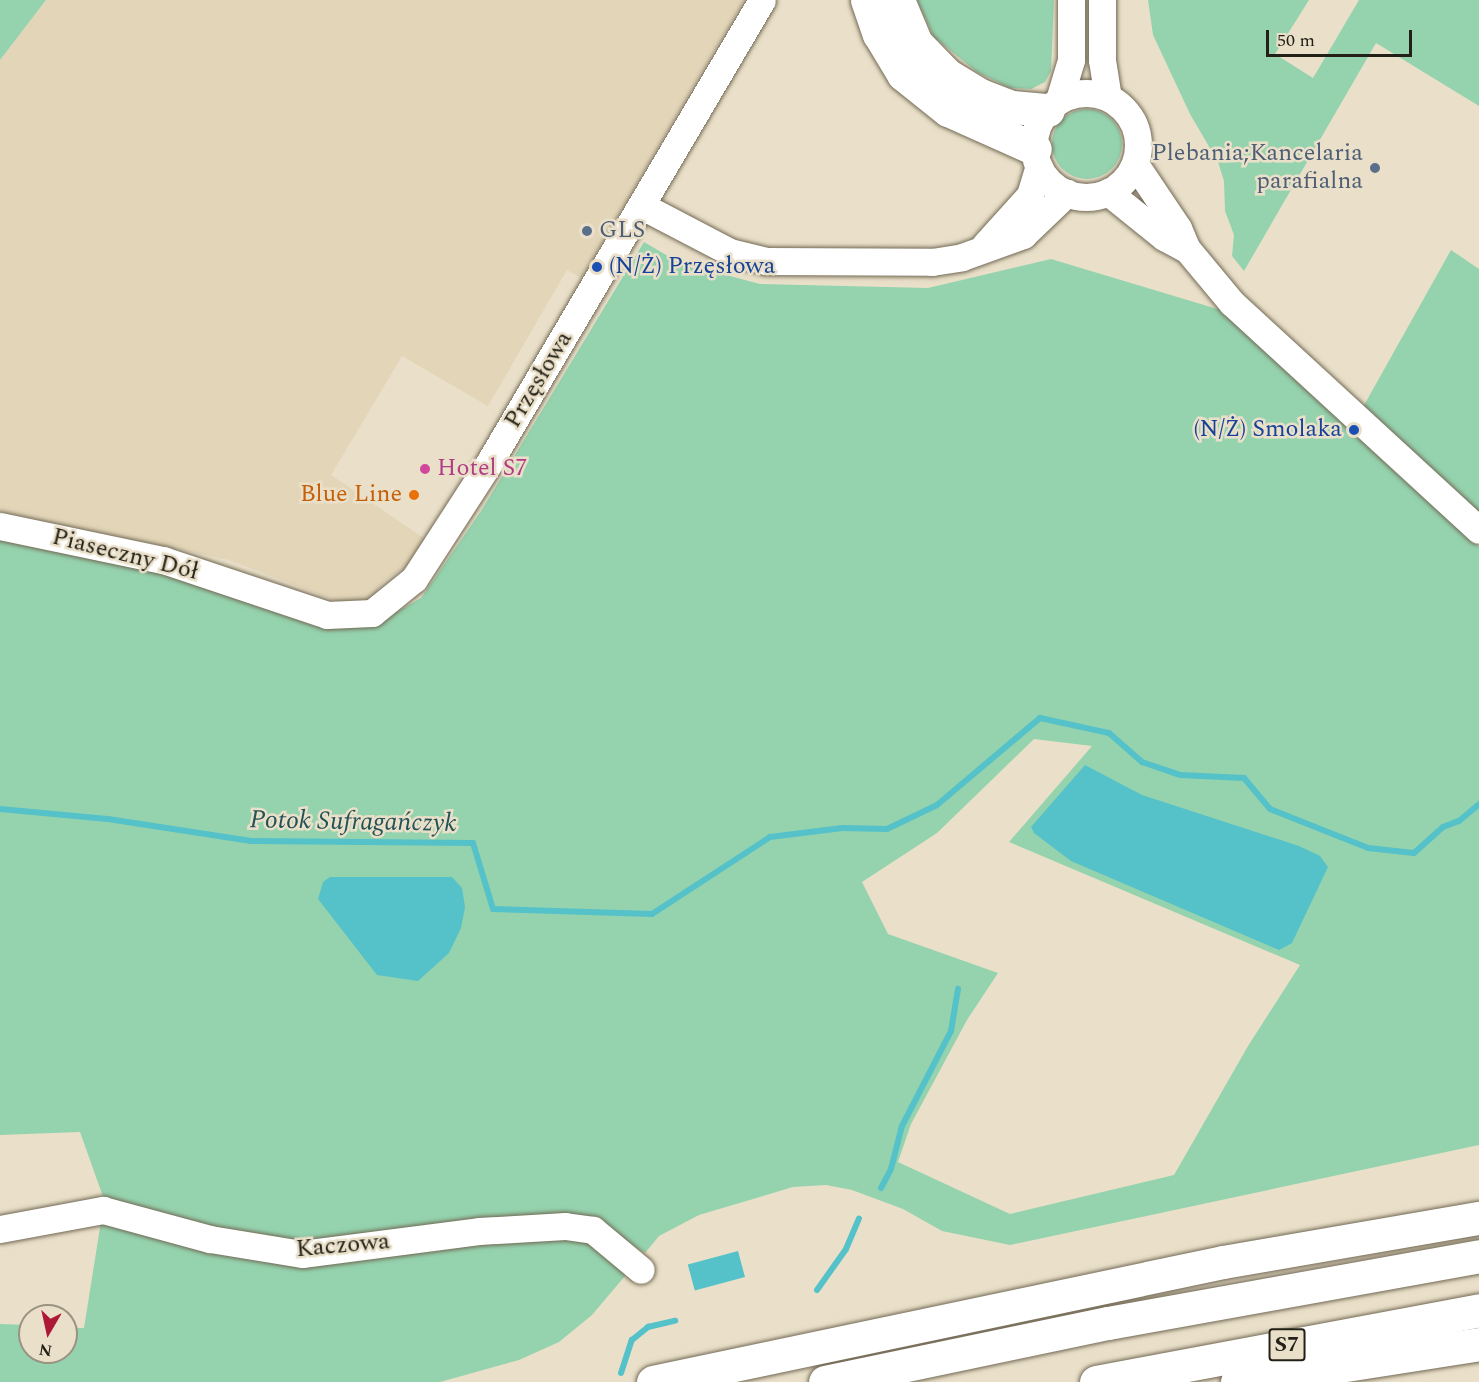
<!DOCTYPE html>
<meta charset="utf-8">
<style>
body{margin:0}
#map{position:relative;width:1479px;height:1382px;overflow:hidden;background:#eae0c9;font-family:Spectral,serif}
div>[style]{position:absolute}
.built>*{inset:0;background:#e2d5b8}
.green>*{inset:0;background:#95d3ae}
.round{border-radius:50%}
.water>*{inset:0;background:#55c1c9;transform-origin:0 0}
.stream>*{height:6px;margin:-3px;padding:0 3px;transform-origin:3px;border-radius:3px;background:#55c1c9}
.roads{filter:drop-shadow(0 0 2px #726955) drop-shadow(0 0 2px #726955)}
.minor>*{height:27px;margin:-13.5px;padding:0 13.5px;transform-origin:13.5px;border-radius:13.5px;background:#fff}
.minor>.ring{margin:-13.5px;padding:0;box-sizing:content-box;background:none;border:27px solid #fff;border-radius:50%}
.major>*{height:33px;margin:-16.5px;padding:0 16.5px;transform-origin:16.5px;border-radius:16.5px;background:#fff}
.highway>*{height:33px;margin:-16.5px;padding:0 16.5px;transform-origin:16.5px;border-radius:16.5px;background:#fff}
.dots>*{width:16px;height:16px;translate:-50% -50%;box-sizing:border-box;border:3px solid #eae0c9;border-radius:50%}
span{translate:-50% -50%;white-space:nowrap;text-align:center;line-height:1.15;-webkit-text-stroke:5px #eae0c9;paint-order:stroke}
.shield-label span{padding:2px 4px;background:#eae0c9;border:2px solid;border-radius:4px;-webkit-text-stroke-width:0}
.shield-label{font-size:22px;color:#232017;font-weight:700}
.service-label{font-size:24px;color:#4e5e75}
.right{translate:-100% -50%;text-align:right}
.left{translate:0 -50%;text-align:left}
.transit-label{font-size:24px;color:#164399}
.street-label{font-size:24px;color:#232017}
.hotel-label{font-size:24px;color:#b23c85}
.food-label{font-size:24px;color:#c56008}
.water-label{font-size:26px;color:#235357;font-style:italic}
.north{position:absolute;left:18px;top:1304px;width:60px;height:60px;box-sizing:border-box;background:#eae0c9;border:2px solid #9a9382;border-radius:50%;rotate:189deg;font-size:16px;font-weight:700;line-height:24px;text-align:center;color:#232017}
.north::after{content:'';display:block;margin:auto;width:21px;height:27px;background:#ad1837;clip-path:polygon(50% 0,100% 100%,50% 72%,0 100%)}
.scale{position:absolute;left:1266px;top:30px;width:146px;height:27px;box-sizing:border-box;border:3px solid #232017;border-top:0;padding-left:8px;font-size:18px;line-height:21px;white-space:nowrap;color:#232017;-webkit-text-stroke:4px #eae0c9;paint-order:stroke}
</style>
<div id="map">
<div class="built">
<i style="clip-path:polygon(46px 0,744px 0,581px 278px,567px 270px,488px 406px,402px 356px,331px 475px,428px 541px,415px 561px,385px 580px,372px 598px,357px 605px,336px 601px,229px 560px,0 512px,0 60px)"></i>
</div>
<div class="green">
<i style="clip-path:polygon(0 0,46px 0,0 60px)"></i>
<i style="clip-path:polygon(917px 0,1054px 0,1051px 71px,1045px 82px,1031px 89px,1010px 88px,977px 72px,934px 37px)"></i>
<i style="clip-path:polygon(1148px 0,1309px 0,1275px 54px,1313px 78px,1359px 0,1479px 0,1479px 106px,1376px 43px,1244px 271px,1232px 256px,1234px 235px,1225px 211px,1224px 181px,1218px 162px,1190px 114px,1153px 35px)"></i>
<i class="round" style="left:1052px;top:109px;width:70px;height:70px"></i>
<i style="clip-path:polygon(evenodd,644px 242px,678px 262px,760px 284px,928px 288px,1051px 259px,1224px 311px,1479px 547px,1479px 1145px,1010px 1245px,942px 1231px,903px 1209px,852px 1190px,826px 1185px,793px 1187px,699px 1215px,659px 1236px,645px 1253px,595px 1222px,305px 1243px,212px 1232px,106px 1205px,80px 1132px,0 1135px,0 536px,377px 623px,421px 598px,481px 511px,644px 242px,1034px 739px,1092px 746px,1009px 842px,1300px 965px,1248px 1046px,1174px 1175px,1010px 1214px,898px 1162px,911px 1124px,967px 1020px,998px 973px,888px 934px,862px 882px,937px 833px,1034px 739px)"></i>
<i style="clip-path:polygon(1451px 250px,1479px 269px,1479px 514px,1363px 407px)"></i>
<i style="clip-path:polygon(102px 1215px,209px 1245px,565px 1234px,590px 1240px,623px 1267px,625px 1276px,592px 1315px,559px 1342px,519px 1360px,440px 1382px,0 1382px,0 1324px,30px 1325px,30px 1352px,66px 1352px,66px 1328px,84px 1328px)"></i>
</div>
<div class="water">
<i style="clip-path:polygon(1085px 765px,1142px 795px,1299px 846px,1320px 856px,1328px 867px,1292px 943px,1279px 950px,1071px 861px,1034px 833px,1031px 827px)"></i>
<i style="clip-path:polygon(330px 877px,452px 877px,462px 888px,465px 907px,461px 928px,449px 953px,418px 981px,377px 975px,318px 899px,323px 882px)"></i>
<i style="left:738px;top:1251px;width:27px;height:52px;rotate:75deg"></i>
</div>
<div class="stream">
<i style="left:0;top:809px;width:108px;rotate:5.3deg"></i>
<i style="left:108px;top:819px;width:145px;rotate:8.7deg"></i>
<i style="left:251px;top:841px;width:222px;rotate:0.5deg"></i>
<i style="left:473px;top:843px;width:69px;rotate:73.1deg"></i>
<i style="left:493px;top:909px;width:159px;rotate:1.8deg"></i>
<i style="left:652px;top:914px;width:141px;rotate:-33.1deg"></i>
<i style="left:770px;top:837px;width:73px;rotate:-7.1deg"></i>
<i style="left:842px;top:828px;width:45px;rotate:1.3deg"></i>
<i style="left:887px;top:829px;width:55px;rotate:-25.6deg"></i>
<i style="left:937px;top:805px;width:135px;rotate:-40.2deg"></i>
<i style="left:1040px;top:718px;width:71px;rotate:12.3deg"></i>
<i style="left:1109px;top:733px;width:44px;rotate:41.3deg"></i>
<i style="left:1142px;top:762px;width:40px;rotate:18.9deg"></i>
<i style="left:1180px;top:775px;width:64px;rotate:2.7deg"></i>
<i style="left:1244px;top:778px;width:40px;rotate:50deg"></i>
<i style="left:1270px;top:809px;width:105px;rotate:21.7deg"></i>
<i style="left:1368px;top:848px;width:46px;rotate:6.2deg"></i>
<i style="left:1414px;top:853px;width:39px;rotate:-42deg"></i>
<i style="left:1443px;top:827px;width:17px;rotate:-21deg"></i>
<i style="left:1459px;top:821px;width:26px;rotate:-40deg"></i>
<i style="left:881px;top:1188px;width:21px;rotate:-62deg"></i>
<i style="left:891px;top:1169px;width:44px;rotate:-75.7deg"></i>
<i style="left:902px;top:1126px;width:107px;rotate:-62.7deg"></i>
<i style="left:951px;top:1031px;width:43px;rotate:-80.5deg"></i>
<i style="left:817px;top:1290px;width:50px;rotate:-54.7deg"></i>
<i style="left:846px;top:1249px;width:33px;rotate:-67deg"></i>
<i style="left:621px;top:1373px;width:35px;rotate:-72deg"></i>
<i style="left:632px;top:1340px;width:21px;rotate:-39deg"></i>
<i style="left:648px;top:1327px;width:28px;rotate:-13deg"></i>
</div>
<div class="roads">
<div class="minor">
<i style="left:1102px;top:0;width:60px;rotate:90deg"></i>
<i style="left:1102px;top:60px;width:38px;rotate:81deg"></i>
<i class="ring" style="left:1034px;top:93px;width:77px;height:77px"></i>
<i style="left:1059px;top:100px;width:42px;rotate:-73.3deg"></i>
<i style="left:1071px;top:60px;width:60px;rotate:-90deg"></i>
<i style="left:1135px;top:164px;width:77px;rotate:56.1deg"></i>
<i style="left:1178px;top:228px;width:23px;rotate:67deg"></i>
<i style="left:1187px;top:249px;width:70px;rotate:50.2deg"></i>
<i style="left:1232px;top:303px;width:335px;rotate:42.6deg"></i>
<i style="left:1108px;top:192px;width:72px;rotate:38.8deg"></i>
<i style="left:1164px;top:237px;width:26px;rotate:28deg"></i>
<i style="left:642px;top:206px;width:99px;rotate:27.6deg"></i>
<i style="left:730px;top:252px;width:37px;rotate:14deg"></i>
<i style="left:766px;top:261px;width:166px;rotate:0.3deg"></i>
<i style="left:932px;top:262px;width:30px;rotate:-9deg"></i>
<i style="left:962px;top:257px;width:65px;rotate:-19.8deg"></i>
<i style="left:1023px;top:235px;width:61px;rotate:-43.7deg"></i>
<i style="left:985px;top:245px;width:67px;rotate:-48deg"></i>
<i style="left:1030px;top:195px;width:30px;rotate:-73deg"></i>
<i style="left:0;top:526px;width:167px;rotate:11.8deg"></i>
<i style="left:163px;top:560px;width:173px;rotate:18.5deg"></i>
<i style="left:327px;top:615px;width:45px;rotate:-2.5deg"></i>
<i style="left:372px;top:613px;width:54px;rotate:-39deg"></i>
<i style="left:414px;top:579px;width:138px;rotate:-57.1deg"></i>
<i style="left:489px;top:463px;width:537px;rotate:-59.48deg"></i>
<i style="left:0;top:1229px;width:105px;rotate:-10.5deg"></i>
<i style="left:103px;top:1210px;width:111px;rotate:15.2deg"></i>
<i style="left:210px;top:1239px;width:93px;rotate:9.3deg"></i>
<i style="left:302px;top:1254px;width:178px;rotate:-7.4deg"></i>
<i style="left:479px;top:1231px;width:86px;rotate:-3.3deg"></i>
<i style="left:565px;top:1226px;width:28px;rotate:8deg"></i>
<i style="left:593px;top:1230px;width:62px;rotate:39.8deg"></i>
</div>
<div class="major">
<i style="left:867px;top:0;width:36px;rotate:71deg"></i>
<i style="left:879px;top:34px;width:47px;rotate:59deg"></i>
<i style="left:903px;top:74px;width:58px;rotate:38.7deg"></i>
<i style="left:948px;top:110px;width:95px;rotate:24.1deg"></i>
<i style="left:898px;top:0;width:47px;rotate:67.3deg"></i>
<i style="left:916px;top:43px;width:45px;rotate:45.9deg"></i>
<i style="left:947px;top:75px;width:39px;rotate:31deg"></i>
<i style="left:980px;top:95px;width:34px;rotate:21deg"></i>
<i style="left:1012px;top:107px;width:36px;rotate:5deg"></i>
</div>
<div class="highway">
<i style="left:653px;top:1382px;width:582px;rotate:-11.89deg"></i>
<i style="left:1223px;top:1262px;width:260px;rotate:-9.8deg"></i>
<i style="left:825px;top:1382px;width:289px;rotate:-11.8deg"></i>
<i style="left:1108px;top:1323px;width:377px;rotate:-10.2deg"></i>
<i style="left:1096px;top:1382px;width:390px;rotate:-10.6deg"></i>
<i style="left:1237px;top:1382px;width:245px;rotate:-8.9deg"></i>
</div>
</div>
<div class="dots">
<i style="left:1375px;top:168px;background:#5c6f8a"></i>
<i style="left:587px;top:231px;background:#5c6f8a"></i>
<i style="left:597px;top:267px;background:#1a4fb4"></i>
<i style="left:1354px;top:430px;background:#1a4fb4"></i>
<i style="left:425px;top:469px;background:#d1479c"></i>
<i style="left:414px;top:495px;background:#e8710a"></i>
</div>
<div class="shield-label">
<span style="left:1287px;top:1345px">S7</span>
</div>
<div class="service-label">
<span class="right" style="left:1363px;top:168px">Plebania;Kancelaria<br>parafialna</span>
<span class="left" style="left:599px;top:231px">GLS</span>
</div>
<div class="transit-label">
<span class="left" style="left:609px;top:267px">(N/Ż) Przęsłowa</span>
<span class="right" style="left:1342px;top:430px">(N/Ż) Smolaka</span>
</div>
<div class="street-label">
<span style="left:539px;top:380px;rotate:-59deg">Przęsłowa</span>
<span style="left:125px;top:555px;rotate:14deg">Piaseczny Dół</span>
<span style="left:343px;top:1246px;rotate:-5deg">Kaczowa</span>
</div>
<div class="hotel-label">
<span class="left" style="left:437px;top:469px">Hotel S7</span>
</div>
<div class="food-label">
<span class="right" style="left:402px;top:495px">Blue Line</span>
</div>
<div class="water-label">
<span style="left:353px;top:822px;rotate:1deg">Potok Sufragańczyk</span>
</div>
<div class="north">N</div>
<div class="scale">50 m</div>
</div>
